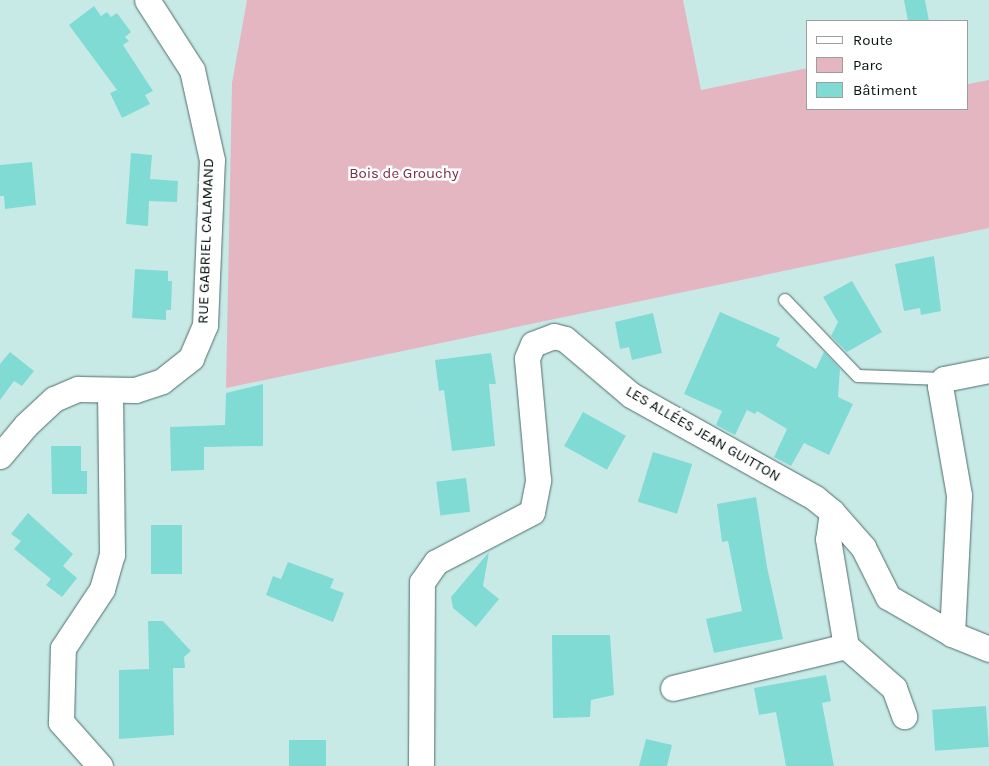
<!DOCTYPE html>
<meta charset="utf-8">
<style>
body{margin:0}
#map{position:relative;width:989px;height:766px;overflow:hidden;background:#c8eae7;font-family:Karla,sans-serif}
div>[style]{position:absolute}
.green>*{inset:0;background:#e4b6c2}
.building>*{inset:0;background:#81dbd5;transform-origin:0 0}
.roads{filter:drop-shadow(0 0 1px #4f6c6a) drop-shadow(0 0 1px #4f6c6a)}
.service>*{height:12px;margin:-6px;padding:0 6px;transform-origin:6px;border-radius:6px;background:#fff}
.minor>*{height:25px;margin:-12.5px;padding:0 12.5px;transform-origin:12.5px;border-radius:12.5px;background:#fff}
span{translate:-50% -50%;white-space:nowrap;text-align:center;line-height:1.15;-webkit-text-stroke:5px #fff;paint-order:stroke}
.park-label{font-size:15px;color:#7d2b4a}
.street-label{font-size:15px;color:#061110}
.legend{position:absolute;left:806px;top:20px;width:162px;height:90px;box-sizing:border-box;background:#fff;border:1px solid #9ba09f;margin:0;padding:6px 9px;list-style:none;font-size:15px;color:#061110}
.legend li{display:flex;align-items:center;gap:10px;height:25px}
.legend b{width:25px;border:1px solid #9ba09f}
</style>
<div id="map">
<div class="green">
<i style="clip-path:polygon(247px 0,683px 0,701px 90px,808px 68px,808px 109px,968px 109px,968px 84px,989px 80px,989px 228px,226px 388px,232px 83px)"></i>
</div>
<div class="building">
<i style="clip-path:polygon(904px 0,925px 0,929px 21px,908px 21px)"></i>
<i style="clip-path:polygon(94px 6px,101px 16px,107px 12px,111px 17px,117px 13px,131px 32px,125px 37px,129px 41px,123px 45px,153px 91px,145px 95px,150px 104px,122px 118px,110px 93px,117px 90px,69px 25px)"></i>
<i style="clip-path:polygon(131px 153px,152px 155px,150px 179px,178px 181px,177px 202px,149px 201px,148px 226px,126px 224px)"></i>
<i style="clip-path:polygon(32px 162px,36px 205px,5px 209px,4px 196px,0 196px,0 165px)"></i>
<i style="clip-path:polygon(934px 256px,941px 311px,921px 315px,920px 308px,904px 311px,895px 264px)"></i>
<i style="clip-path:polygon(135px 269px,168px 271px,168px 281px,172px 281px,171px 310px,166px 310px,166px 320px,132px 318px)"></i>
<i style="clip-path:polygon(852px 281px,882px 332px,847px 352px,831px 336px,838px 322px,823px 297px)"></i>
<i style="clip-path:polygon(720px 312px,780px 338px,776px 346px,816px 369px,824px 352px,840px 369px,838px 397px,853px 404px,829px 455px,804px 443px,791px 466px,774px 457px,787px 429px,757px 411px,755px 414px,747px 410px,735px 435px,716px 425px,722px 411px,684px 394px)"></i>
<i style="clip-path:polygon(653px 313px,662px 353px,632px 360px,629px 347px,620px 349px,615px 322px)"></i>
<i style="clip-path:polygon(10px 352px,34px 371px,22px 386px,14px 381px,0 400px,0 364px)"></i>
<i style="clip-path:polygon(491px 353px,496px 384px,489px 384px,495px 446px,452px 451px,444px 390px,439px 391px,435px 360px)"></i>
<i style="clip-path:polygon(263px 384px,263px 446px,204px 447px,204px 470px,171px 471px,170px 427px,225px 425px,226px 393px)"></i>
<i style="left:583px;top:412px;width:49px;height:39px;rotate:29deg"></i>
<i style="clip-path:polygon(51px 446px,81px 446px,81px 471px,87px 471px,87px 494px,52px 494px)"></i>
<i style="left:653px;top:452px;width:41px;height:52px;rotate:17deg"></i>
<i style="left:466px;top:478px;width:34px;height:30px;rotate:83deg"></i>
<i style="clip-path:polygon(756px 497px,767px 567px,783px 639px,714px 653px,706px 619px,742px 611px,728px 541px,722px 542px,717px 504px)"></i>
<i style="clip-path:polygon(28px 513px,73px 554px,63px 566px,77px 578px,62px 597px,46px 585px,51px 579px,14px 549px,21px 541px,11px 534px)"></i>
<i style="left:151px;top:525px;width:31px;height:49px"></i>
<i style="clip-path:polygon(489px 552px,483px 586px,499px 599px,476px 627px,453px 608px,451px 597px)"></i>
<i style="clip-path:polygon(288px 562px,334px 579px,330px 588px,344px 593px,333px 622px,266px 595px,273px 576px,281px 579px)"></i>
<i style="clip-path:polygon(148px 621px,163px 621px,191px 651px,184px 657px,185px 668px,173px 668px,174px 735px,119px 739px,119px 670px,149px 669px)"></i>
<i style="clip-path:polygon(552px 635px,610px 635px,614px 695px,591px 700px,590px 717px,553px 718px)"></i>
<i style="clip-path:polygon(826px 675px,831px 701px,822px 703px,834px 766px,786px 766px,776px 712px,759px 715px,754px 688px)"></i>
<i style="left:986px;top:706px;width:41px;height:54px;rotate:86deg"></i>
<i style="clip-path:polygon(646px 739px,672px 745px,667px 766px,639px 766px)"></i>
<i style="left:289px;top:740px;width:37px;height:26px"></i>
</div>
<div class="roads">
<div class="service">
<i style="left:785px;top:300px;width:105px;rotate:46.2deg"></i>
<i style="left:858px;top:376px;width:86px;rotate:2deg"></i>
</div>
<div class="minor">
<i style="left:0;top:456px;width:40px;rotate:-50deg"></i>
<i style="left:26px;top:425px;width:38px;rotate:-43deg"></i>
<i style="left:54px;top:399px;width:26px;rotate:-23deg"></i>
<i style="left:78px;top:389px;width:57px;rotate:1deg"></i>
<i style="left:135px;top:390px;width:28px;rotate:-18deg"></i>
<i style="left:162px;top:381px;width:37px;rotate:-38deg"></i>
<i style="left:191px;top:358px;width:36px;rotate:-67deg"></i>
<i style="left:205px;top:325px;width:165px;rotate:-87.6deg"></i>
<i style="left:212px;top:160px;width:92px;rotate:-102.5deg"></i>
<i style="left:192px;top:70px;width:83px;rotate:-122.7deg"></i>
<i style="left:832px;top:512px;width:27px;rotate:98deg"></i>
<i style="left:828px;top:539px;width:109px;rotate:80.5deg"></i>
<i style="left:846px;top:646px;width:64px;rotate:41.2deg"></i>
<i style="left:894px;top:688px;width:30px;rotate:70deg"></i>
<i style="left:952px;top:634px;width:40px;rotate:22deg"></i>
<i style="left:673px;top:688px;width:178px;rotate:-13.6deg"></i>
<i style="left:100px;top:766px;width:59px;rotate:-131.6deg"></i>
<i style="left:61px;top:722px;width:74px;rotate:-88.5deg"></i>
<i style="left:63px;top:648px;width:71px;rotate:-56.5deg"></i>
<i style="left:102px;top:589px;width:35px;rotate:-74deg"></i>
<i style="left:112px;top:555px;width:165px;rotate:-90.7deg"></i>
<i style="left:421px;top:766px;width:184px;rotate:-89.7deg"></i>
<i style="left:422px;top:582px;width:24px;rotate:-55deg"></i>
<i style="left:436px;top:562px;width:108px;rotate:-27.5deg"></i>
<i style="left:532px;top:512px;width:33px;rotate:-79deg"></i>
<i style="left:538px;top:480px;width:122px;rotate:-95.2deg"></i>
<i style="left:527px;top:358px;width:15px;rotate:-67deg"></i>
<i style="left:533px;top:344px;width:22px;rotate:-21deg"></i>
<i style="left:554px;top:336px;width:11px;rotate:15deg"></i>
<i style="left:565px;top:339px;width:87px;rotate:40.3deg"></i>
<i style="left:631px;top:395px;width:211px;rotate:29.2deg"></i>
<i style="left:815px;top:498px;width:22px;rotate:39deg"></i>
<i style="left:832px;top:512px;width:47px;rotate:48.5deg"></i>
<i style="left:863px;top:547px;width:56px;rotate:63.4deg"></i>
<i style="left:888px;top:597px;width:74px;rotate:30deg"></i>
<i style="left:952px;top:634px;width:139px;rotate:-87.1deg"></i>
<i style="left:959px;top:495px;width:111px;rotate:-99.9deg"></i>
<i style="left:940px;top:386px;width:8px;rotate:-60deg"></i>
<i style="left:944px;top:379px;width:46px;rotate:-11.3deg"></i>
</div>
</div>
<div class="park-label">
<span style="left:404px;top:174px">Bois de Grouchy</span>
</div>
<div class="street-label">
<span style="left:206px;top:241px;rotate:-88deg">RUE GABRIEL CALAMAND</span>
<span style="left:703px;top:434px;rotate:30deg">LES ALLÉES JEAN GUITTON</span>
</div>
<ul class="legend">
<li><b style="height:6px;background:#fff"></b>Route</li>
<li><b style="height:14px;background:#e4b6c2"></b>Parc</li>
<li><b style="height:14px;background:#81dbd5"></b>Bâtiment</li>
</ul>
</div>
